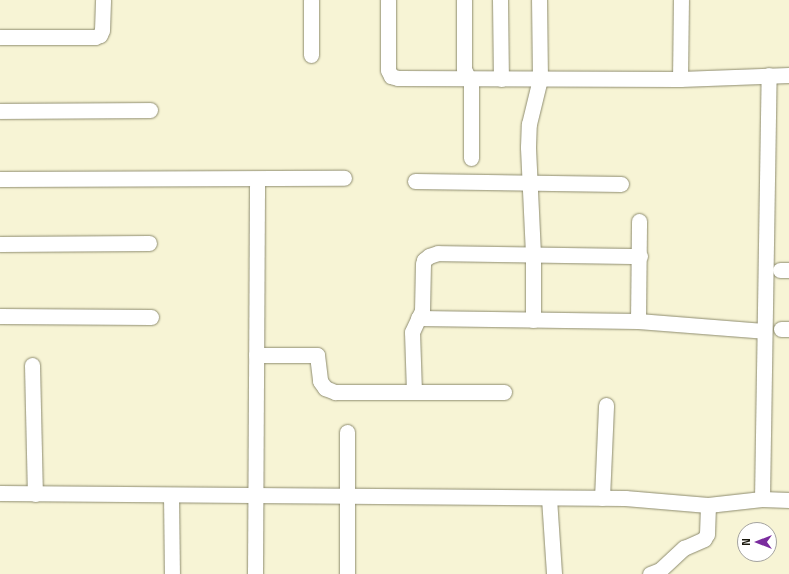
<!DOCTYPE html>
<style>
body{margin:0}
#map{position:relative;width:789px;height:574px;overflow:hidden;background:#f7f4d5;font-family:"Titillium Web",sans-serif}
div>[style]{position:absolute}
.roads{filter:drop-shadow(0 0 1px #8e8c6f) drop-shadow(0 0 1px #8e8c6f)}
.minor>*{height:15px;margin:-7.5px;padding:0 7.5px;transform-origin:7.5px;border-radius:7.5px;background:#fff}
span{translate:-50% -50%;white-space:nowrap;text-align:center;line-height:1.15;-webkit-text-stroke:4px #fff;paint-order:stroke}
.north{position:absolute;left:737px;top:522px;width:40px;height:40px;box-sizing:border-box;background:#fff;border:1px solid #a4a39f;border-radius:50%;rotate:270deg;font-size:11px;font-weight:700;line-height:16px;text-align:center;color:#1b190e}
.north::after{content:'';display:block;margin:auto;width:14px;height:18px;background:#7a2c9e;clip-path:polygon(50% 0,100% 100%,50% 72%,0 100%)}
</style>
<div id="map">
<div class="roads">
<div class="minor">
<i style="left:388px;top:0;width:70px;rotate:90deg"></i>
<i style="left:388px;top:70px;width:7px;rotate:63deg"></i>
<i style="left:391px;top:76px;width:7px;rotate:16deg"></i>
<i style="left:398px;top:78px;width:282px;rotate:0.2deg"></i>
<i style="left:680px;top:79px;width:109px;rotate:-2.1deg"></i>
<i style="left:464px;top:0;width:69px;rotate:90deg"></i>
<i style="left:464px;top:69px;width:17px;rotate:65deg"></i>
<i style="left:471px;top:84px;width:74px;rotate:90deg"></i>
<i style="left:500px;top:0;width:79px;rotate:89.3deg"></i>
<i style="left:0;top:37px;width:95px"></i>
<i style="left:95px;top:37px;width:5px;rotate:-22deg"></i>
<i style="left:100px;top:35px;width:5px;rotate:-68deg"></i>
<i style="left:102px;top:30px;width:30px;rotate:-88deg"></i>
<i style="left:311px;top:55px;width:55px;rotate:-90deg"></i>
<i style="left:680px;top:79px;width:79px;rotate:-89.3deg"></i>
<i style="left:0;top:111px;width:150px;rotate:-0.4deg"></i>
<i style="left:0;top:179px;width:344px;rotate:-0.2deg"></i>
<i style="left:415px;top:181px;width:206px;rotate:0.8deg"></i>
<i style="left:0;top:244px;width:149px;rotate:-0.4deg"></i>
<i style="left:780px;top:270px;width:9px"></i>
<i style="left:0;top:316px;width:151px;rotate:0.4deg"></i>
<i style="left:418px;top:318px;width:220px;rotate:0.8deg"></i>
<i style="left:638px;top:321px;width:126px;rotate:4.5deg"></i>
<i style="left:533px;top:320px;width:66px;rotate:-90deg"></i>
<i style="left:533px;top:254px;width:107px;rotate:-92.7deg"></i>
<i style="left:528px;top:147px;width:23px;rotate:-88deg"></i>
<i style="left:529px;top:124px;width:46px;rotate:-76.3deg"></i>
<i style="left:540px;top:79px;width:79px;rotate:-90.7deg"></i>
<i style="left:638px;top:321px;width:100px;rotate:-89.4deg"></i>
<i style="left:781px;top:329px;width:8px"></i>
<i style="left:256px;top:355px;width:61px"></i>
<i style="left:317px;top:355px;width:26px;rotate:83deg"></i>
<i style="left:320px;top:381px;width:9px;rotate:54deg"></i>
<i style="left:325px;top:388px;width:11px;rotate:22deg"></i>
<i style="left:335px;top:392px;width:169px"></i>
<i style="left:32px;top:365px;width:129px;rotate:88.7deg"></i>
<i style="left:414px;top:392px;width:60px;rotate:-91.9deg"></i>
<i style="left:412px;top:332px;width:23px;rotate:-65deg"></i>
<i style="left:422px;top:311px;width:47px;rotate:-88.8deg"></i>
<i style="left:423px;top:264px;width:4px;rotate:-76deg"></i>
<i style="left:424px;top:260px;width:6px;rotate:-39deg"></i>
<i style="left:429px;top:256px;width:9px;rotate:-18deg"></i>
<i style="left:438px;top:253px;width:202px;rotate:0.9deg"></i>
<i style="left:347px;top:432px;width:142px;rotate:90deg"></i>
<i style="left:0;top:493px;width:625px;rotate:0.46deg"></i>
<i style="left:625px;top:498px;width:83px;rotate:4.8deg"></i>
<i style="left:708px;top:505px;width:54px;rotate:-6.3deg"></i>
<i style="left:762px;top:499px;width:27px;rotate:2deg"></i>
<i style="left:171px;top:495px;width:79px;rotate:89.3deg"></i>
<i style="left:549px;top:498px;width:76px;rotate:86.2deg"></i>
<i style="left:602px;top:498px;width:93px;rotate:-87.5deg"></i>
<i style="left:762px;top:499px;width:424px;rotate:-89.1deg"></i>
<i style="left:255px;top:574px;width:395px;rotate:-89.7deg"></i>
<i style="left:650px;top:574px;width:11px;rotate:-22deg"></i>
<i style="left:660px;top:570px;width:33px;rotate:-43deg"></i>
<i style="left:684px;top:548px;width:22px;rotate:-24deg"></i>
<i style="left:704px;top:539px;width:6px;rotate:-59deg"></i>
<i style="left:707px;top:534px;width:29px;rotate:-88deg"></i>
</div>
</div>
<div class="north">N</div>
</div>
